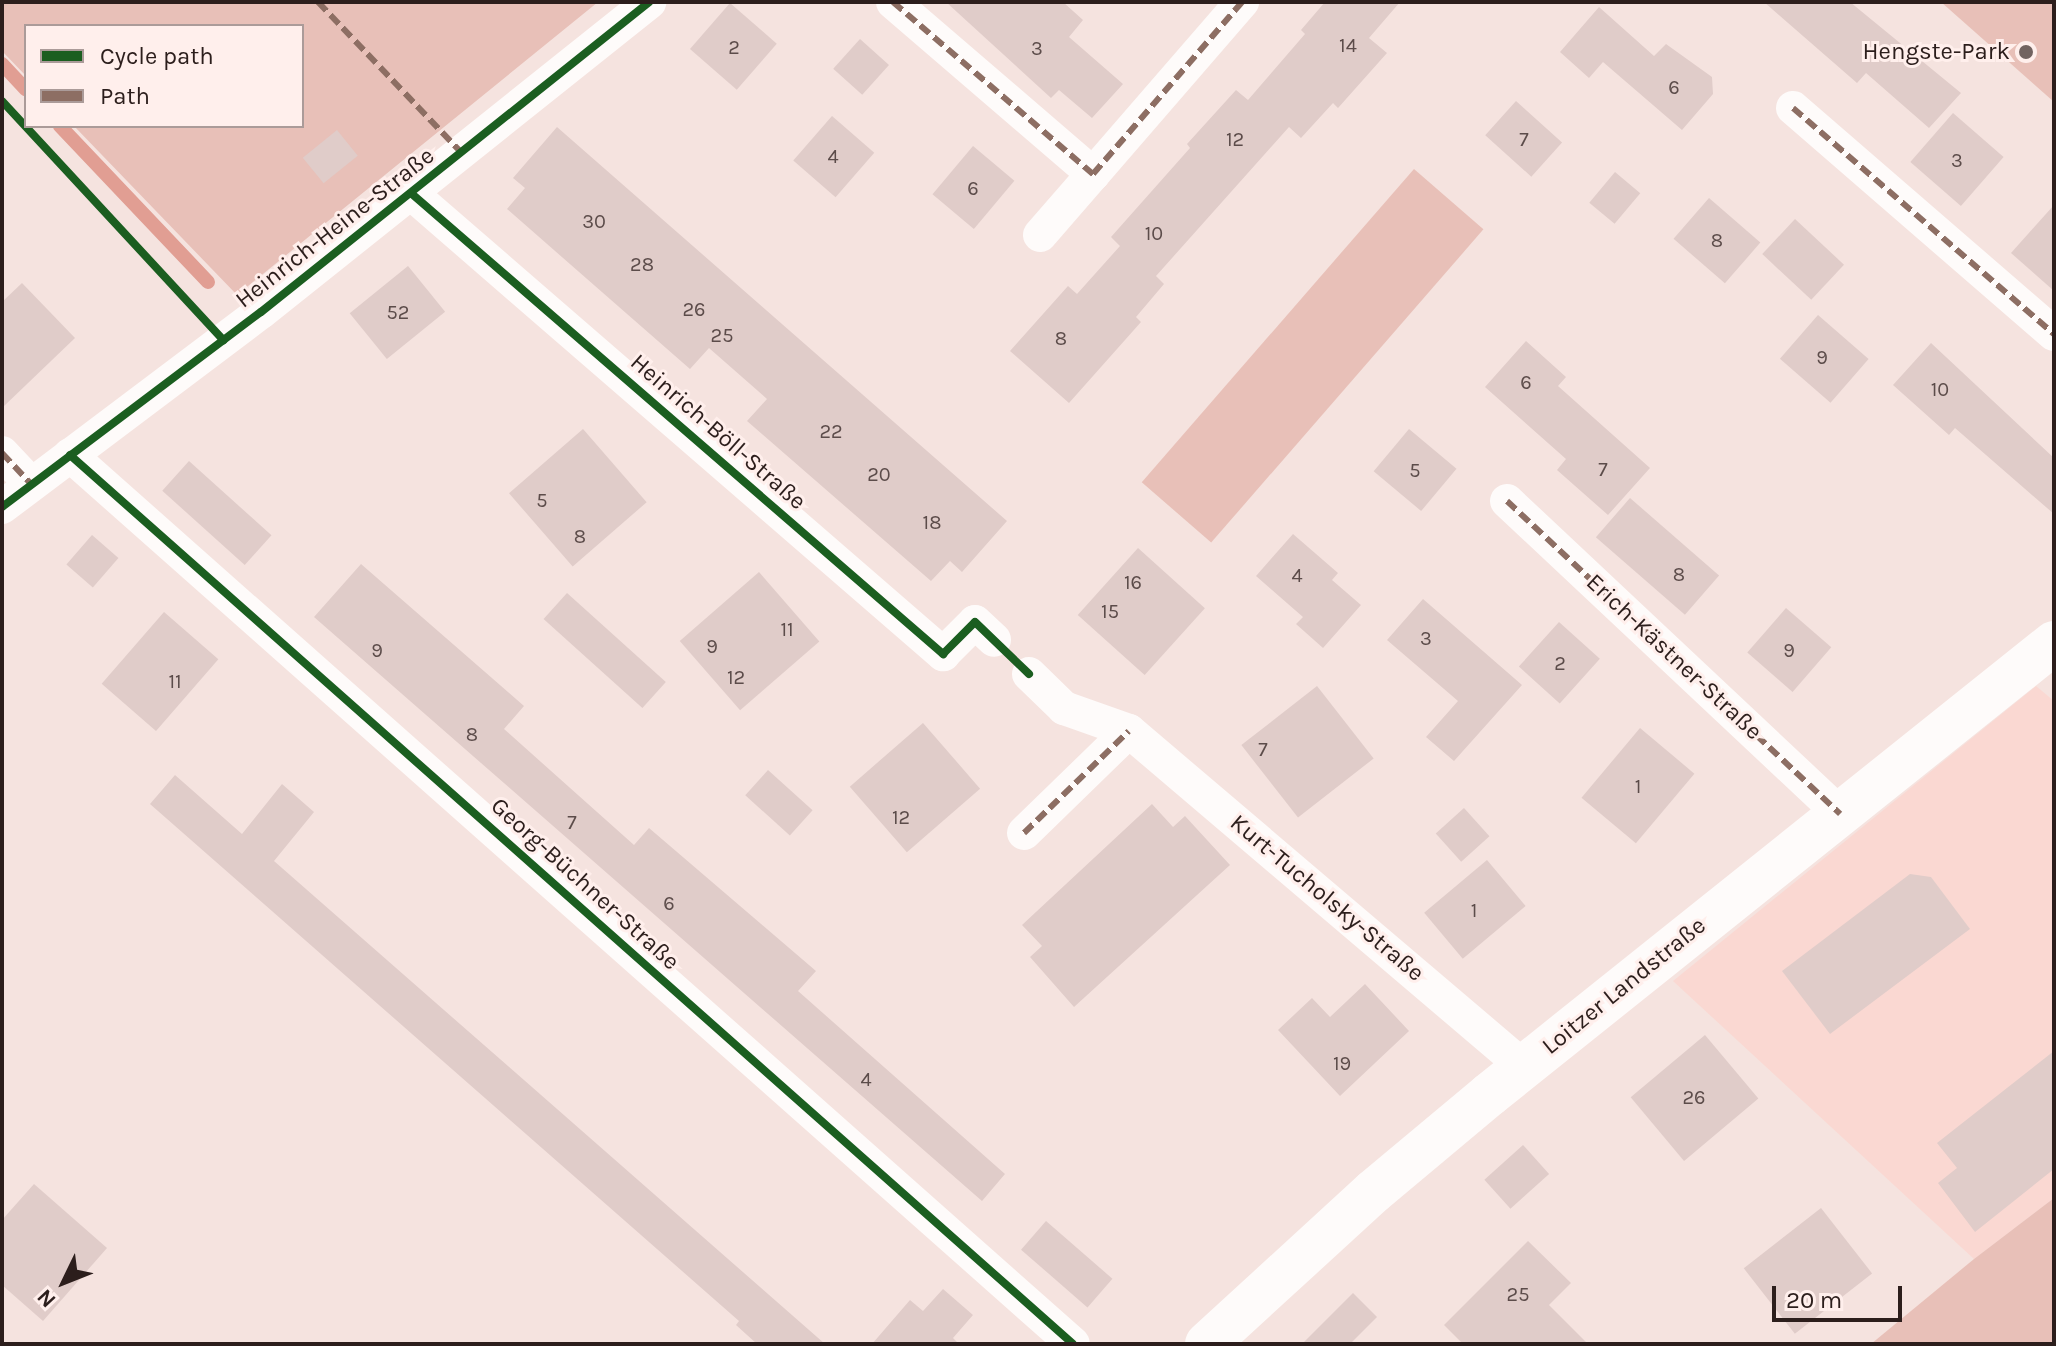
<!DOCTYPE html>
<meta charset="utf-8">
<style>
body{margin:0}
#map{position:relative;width:2056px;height:1346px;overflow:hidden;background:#f5e3df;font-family:Karla,sans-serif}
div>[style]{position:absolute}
.built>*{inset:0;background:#fad8d2}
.green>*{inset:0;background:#e8c0b8;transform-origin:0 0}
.stream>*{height:14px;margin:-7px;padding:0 7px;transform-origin:7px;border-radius:7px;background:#e19e93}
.building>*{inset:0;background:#e0ccc9;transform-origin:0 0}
.street>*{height:34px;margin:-17px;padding:0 17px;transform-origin:17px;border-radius:17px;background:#fefbfa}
.secondary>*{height:44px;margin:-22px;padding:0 22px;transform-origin:22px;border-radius:22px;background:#fefbfa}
.quiet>*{height:6px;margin-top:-3px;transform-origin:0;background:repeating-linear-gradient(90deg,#8d6e63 0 12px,transparent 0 18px)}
.cycleway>*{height:8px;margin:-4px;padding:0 4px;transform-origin:4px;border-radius:4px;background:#1b5e20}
.dots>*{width:22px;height:22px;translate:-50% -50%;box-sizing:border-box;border:4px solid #ffefec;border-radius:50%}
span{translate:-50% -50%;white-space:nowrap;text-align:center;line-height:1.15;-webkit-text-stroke:6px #ffefec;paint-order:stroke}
.number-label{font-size:20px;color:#5c4c4a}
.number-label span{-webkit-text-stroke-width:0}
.poi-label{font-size:24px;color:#2c1e1c}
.right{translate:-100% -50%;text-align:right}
.street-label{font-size:24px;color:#2c1e1c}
.frame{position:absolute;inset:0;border:4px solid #2c1e1c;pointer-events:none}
.legend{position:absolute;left:24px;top:24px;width:280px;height:104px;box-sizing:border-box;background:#ffefec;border:2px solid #ab9b99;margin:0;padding:10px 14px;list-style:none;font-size:24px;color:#2c1e1c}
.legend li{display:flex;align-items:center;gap:16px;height:40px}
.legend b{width:40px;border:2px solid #ab9b99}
.north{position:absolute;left:24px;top:1242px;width:80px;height:80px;-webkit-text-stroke:6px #ffefec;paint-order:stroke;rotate:227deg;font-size:22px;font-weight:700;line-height:32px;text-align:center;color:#2c1e1c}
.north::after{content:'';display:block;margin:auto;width:28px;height:36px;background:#2c1e1c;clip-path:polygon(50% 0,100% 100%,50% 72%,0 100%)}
.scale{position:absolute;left:1772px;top:1286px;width:130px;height:36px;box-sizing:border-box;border:4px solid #2c1e1c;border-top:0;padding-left:10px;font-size:24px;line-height:28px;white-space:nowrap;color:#2c1e1c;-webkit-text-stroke:6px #ffefec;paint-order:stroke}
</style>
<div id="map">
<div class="built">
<i style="clip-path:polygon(2036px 686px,2054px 701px,2054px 1198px,1974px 1259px,1673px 981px)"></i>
</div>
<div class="green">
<i style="clip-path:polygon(2px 2px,598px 2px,237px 295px,74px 126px,302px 126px,302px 26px,26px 26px,26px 76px,2px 51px)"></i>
<i style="clip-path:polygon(1941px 2px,2054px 2px,2054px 102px)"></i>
<i style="left:1414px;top:169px;width:92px;height:415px;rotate:41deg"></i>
<i style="clip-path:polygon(2054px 1198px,2054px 1344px,1871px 1344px,1974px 1259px)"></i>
</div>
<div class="stream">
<i style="left:2px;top:64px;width:35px;rotate:47deg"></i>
<i style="left:60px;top:126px;width:215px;rotate:46.5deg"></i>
</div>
<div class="building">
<i style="clip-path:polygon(946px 2px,1063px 2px,1083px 20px,1069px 37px,1123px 84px,1092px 118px,1059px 90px,1051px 98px)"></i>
<i style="clip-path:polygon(1325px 2px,1400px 2px,1369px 38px,1387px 53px,1338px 108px,1333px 103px,1301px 138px,1289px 127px,1156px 276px,1164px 284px,1136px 317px,1141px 322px,1069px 403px,1010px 351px,1068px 286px,1077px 294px,1120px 246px,1111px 237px,1190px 148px,1187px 144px,1236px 90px,1248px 100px,1305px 34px,1301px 30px)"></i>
<i style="clip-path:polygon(1764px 2px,1850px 2px,1961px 93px,1929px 128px,1866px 73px,1857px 83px)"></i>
<i style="left:730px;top:3px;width:62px;height:61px;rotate:41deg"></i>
<i style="clip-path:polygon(1599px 7px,1654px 56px,1666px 44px,1712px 77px,1713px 94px,1682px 130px,1603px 62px,1589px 78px,1560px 52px)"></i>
<i style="left:860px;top:39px;width:39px;height:40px;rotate:42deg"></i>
<i style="left:1516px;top:101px;width:62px;height:46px;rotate:42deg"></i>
<i style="left:1953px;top:113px;width:67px;height:65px;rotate:41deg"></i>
<i style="left:832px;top:116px;width:56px;height:59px;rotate:41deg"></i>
<i style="clip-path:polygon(557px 127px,1007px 521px,962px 572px,950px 561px,931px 581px,747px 421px,767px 399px,709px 348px,690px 369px,507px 209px,525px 188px,513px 178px)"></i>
<i style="left:337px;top:130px;width:33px;height:44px;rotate:51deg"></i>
<i style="left:973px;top:146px;width:54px;height:63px;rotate:40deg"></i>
<i style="left:1615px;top:172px;width:33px;height:40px;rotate:40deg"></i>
<i style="left:1709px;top:198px;width:68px;height:54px;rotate:41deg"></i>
<i style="clip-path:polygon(2054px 205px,2054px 291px,2011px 253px)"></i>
<i style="left:1795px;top:219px;width:67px;height:48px;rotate:43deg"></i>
<i style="left:408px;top:266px;width:59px;height:75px;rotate:51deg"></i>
<i style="clip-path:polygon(22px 283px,75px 338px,2px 408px,2px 302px)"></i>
<i style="left:1818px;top:315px;width:67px;height:58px;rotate:41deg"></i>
<i style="clip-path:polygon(1526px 341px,1566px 377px,1558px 386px,1650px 468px,1608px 515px,1557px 470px,1566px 459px,1485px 387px)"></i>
<i style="clip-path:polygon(1931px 343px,2054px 458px,2054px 514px,1955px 428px,1949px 435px,1893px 385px)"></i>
<i style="left:583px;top:429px;width:97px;height:98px;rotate:49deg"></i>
<i style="left:1409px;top:429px;width:62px;height:55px;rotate:40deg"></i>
<i style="left:189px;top:461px;width:111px;height:40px;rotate:42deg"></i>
<i style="left:1630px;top:498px;width:118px;height:52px;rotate:41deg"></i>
<i style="clip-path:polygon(1293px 534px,1338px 573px,1332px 580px,1361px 605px,1323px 648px,1296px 624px,1303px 617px,1256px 576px)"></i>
<i style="left:92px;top:535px;width:35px;height:39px;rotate:41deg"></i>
<i style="left:1138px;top:548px;width:90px;height:90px;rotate:42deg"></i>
<i style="clip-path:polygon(361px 564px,524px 706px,504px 729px,634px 845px,649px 828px,816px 971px,798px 991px,1005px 1174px,982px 1201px,314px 617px)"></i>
<i style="left:759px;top:572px;width:92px;height:105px;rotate:49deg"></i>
<i style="left:567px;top:593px;width:133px;height:35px;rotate:42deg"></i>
<i style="clip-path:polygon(1423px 599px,1522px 685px,1454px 761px,1426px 737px,1458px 701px,1387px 640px)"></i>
<i style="left:1786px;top:608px;width:60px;height:59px;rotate:41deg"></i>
<i style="left:164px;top:612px;width:72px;height:95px;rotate:41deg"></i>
<i style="left:1559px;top:622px;width:55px;height:60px;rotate:42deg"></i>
<i style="left:1317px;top:686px;width:92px;height:96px;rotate:52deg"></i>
<i style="left:923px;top:723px;width:87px;height:97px;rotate:49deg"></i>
<i style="left:1640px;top:728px;width:71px;height:91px;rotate:40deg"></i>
<i style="left:768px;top:770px;width:60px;height:34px;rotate:42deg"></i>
<i style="clip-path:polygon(175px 775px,242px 834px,282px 784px,314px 812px,274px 861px,825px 1344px,757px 1344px,736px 1325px,739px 1321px,150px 804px)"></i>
<i style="clip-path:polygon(1152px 804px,1173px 827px,1185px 816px,1230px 865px,1074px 1007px,1030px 957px,1042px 946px,1022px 925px)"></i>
<i style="left:1464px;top:808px;width:38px;height:38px;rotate:48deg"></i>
<i style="left:1487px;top:860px;width:60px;height:82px;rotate:50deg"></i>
<i style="clip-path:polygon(1910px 874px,1931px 877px,1970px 929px,1830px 1034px,1782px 971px)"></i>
<i style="clip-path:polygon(1365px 984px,1409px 1031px,1340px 1096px,1278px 1030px,1312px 998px,1330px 1017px)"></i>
<i style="left:1705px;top:1035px;width:83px;height:97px;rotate:50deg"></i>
<i style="clip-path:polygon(2054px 1051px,2054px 1169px,1975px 1232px,1938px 1183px,1957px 1168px,1937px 1143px)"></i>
<i style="left:1523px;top:1145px;width:39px;height:52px;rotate:48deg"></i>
<i style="clip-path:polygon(34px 1184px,107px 1248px,43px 1321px,2px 1285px,2px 1220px)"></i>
<i style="left:1821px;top:1208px;width:83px;height:98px;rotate:52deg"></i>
<i style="left:1046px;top:1221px;width:88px;height:38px;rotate:41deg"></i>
<i style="clip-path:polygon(1528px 1241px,1571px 1283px,1549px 1305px,1588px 1344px,1463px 1344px,1444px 1325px)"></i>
<i style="clip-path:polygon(943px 1289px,973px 1315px,953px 1338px,959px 1344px,872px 1344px,910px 1300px,923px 1311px)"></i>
<i style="clip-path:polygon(1353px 1293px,1377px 1317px,1350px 1344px,1302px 1344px)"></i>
</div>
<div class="street">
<i style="left:893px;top:2px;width:264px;rotate:40.7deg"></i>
<i style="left:1093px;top:174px;width:228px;rotate:-49.1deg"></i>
<i style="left:1793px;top:108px;width:345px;rotate:40.9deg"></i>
<i style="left:412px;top:194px;width:703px;rotate:40.9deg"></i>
<i style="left:943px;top:654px;width:45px;rotate:-45deg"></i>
<i style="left:975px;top:622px;width:26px;rotate:43deg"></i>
<i style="left:1040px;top:235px;width:81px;rotate:-49deg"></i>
<i style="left:2px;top:453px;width:42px;rotate:46.9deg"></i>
<i style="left:70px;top:455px;width:1340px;rotate:41.55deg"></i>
<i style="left:1507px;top:501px;width:457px;rotate:43.2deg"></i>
<i style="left:2px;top:507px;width:324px;rotate:-37deg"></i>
<i style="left:261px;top:312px;width:497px;rotate:-38.6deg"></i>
<i style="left:1029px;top:674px;width:49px;rotate:44.2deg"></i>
<i style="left:1064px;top:708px;width:69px;rotate:19.5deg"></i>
<i style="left:1129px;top:731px;width:519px;rotate:40.39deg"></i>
<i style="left:1024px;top:833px;width:146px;rotate:-44.2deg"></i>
</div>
<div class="secondary">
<i style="left:1207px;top:1344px;width:226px;rotate:-42.5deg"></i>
<i style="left:1374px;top:1191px;width:151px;rotate:-39.9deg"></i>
<i style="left:1490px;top:1094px;width:722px;rotate:-38.65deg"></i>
</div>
<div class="quiet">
<i style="left:318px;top:2px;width:209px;rotate:46.4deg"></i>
<i style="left:893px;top:2px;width:264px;rotate:40.7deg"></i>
<i style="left:1093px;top:174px;width:228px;rotate:-49.1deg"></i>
<i style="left:1793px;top:108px;width:345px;rotate:40.9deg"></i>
<i style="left:2px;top:453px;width:42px;rotate:46.9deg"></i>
<i style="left:1507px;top:501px;width:457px;rotate:43.2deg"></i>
<i style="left:1024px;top:833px;width:146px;rotate:-44.2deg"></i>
</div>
<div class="cycleway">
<i style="left:2px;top:101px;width:326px;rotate:47.2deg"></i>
<i style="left:412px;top:194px;width:703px;rotate:40.9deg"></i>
<i style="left:943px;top:654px;width:45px;rotate:-45deg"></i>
<i style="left:975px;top:622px;width:75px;rotate:43.9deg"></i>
<i style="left:70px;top:455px;width:1340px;rotate:41.55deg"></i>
<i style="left:2px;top:507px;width:324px;rotate:-37deg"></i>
<i style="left:261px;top:312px;width:497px;rotate:-38.6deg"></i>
</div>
<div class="dots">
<i style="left:2026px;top:52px;background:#726360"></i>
</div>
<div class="number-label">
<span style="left:1348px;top:45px">14</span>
<span style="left:734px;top:47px">2</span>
<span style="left:1037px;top:48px">3</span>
<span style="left:1674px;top:87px">6</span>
<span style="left:1235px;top:139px">12</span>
<span style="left:1524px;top:139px">7</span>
<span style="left:833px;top:156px">4</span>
<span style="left:1957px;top:160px">3</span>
<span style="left:973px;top:188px">6</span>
<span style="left:594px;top:221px">30</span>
<span style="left:1154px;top:233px">10</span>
<span style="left:1717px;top:240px">8</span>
<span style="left:642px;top:264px">28</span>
<span style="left:694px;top:309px">26</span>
<span style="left:398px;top:312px">52</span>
<span style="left:722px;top:335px">25</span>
<span style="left:1061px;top:338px">8</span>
<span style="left:1822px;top:357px">9</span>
<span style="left:1526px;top:382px">6</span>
<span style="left:1940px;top:389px">10</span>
<span style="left:831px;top:431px">22</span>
<span style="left:1603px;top:469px">7</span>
<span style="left:1415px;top:470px">5</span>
<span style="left:879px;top:474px">20</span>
<span style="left:542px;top:500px">5</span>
<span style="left:932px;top:522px">18</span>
<span style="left:580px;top:536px">8</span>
<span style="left:1679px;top:574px">8</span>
<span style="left:1297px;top:575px">4</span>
<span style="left:1133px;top:582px">16</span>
<span style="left:1110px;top:611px">15</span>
<span style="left:787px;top:629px">11</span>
<span style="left:1426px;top:638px">3</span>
<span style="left:712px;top:646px">9</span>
<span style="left:377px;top:650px">9</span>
<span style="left:1789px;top:650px">9</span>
<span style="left:1560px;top:663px">2</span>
<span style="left:736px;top:677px">12</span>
<span style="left:175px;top:681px">11</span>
<span style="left:472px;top:734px">8</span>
<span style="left:1263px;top:749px">7</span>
<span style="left:1638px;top:786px">1</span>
<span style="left:901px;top:817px">12</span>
<span style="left:572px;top:822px">7</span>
<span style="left:669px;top:903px">6</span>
<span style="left:1474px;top:910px">1</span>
<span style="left:1342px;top:1063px">19</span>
<span style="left:866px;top:1079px">4</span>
<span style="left:1694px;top:1097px">26</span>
<span style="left:1518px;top:1294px">25</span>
</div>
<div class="poi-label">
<span class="right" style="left:2010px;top:52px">Hengste-Park</span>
</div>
<div class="street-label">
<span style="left:335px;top:228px;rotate:-38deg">Heinrich-Heine-Straße</span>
<span style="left:718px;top:432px;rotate:41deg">Heinrich-Böll-Straße</span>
<span style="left:1674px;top:657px;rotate:43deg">Erich-Kästner-Straße</span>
<span style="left:585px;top:884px;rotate:42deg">Georg-Büchner-Straße</span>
<span style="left:1327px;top:898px;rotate:40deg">Kurt-Tucholsky-Straße</span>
<span style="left:1624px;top:986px;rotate:-39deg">Loitzer Landstraße</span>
</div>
<div class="frame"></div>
<ul class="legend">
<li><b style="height:10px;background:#1b5e20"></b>Cycle path</li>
<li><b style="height:10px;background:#8d6e63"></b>Path</li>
</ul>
<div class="north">N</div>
<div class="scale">20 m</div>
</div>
